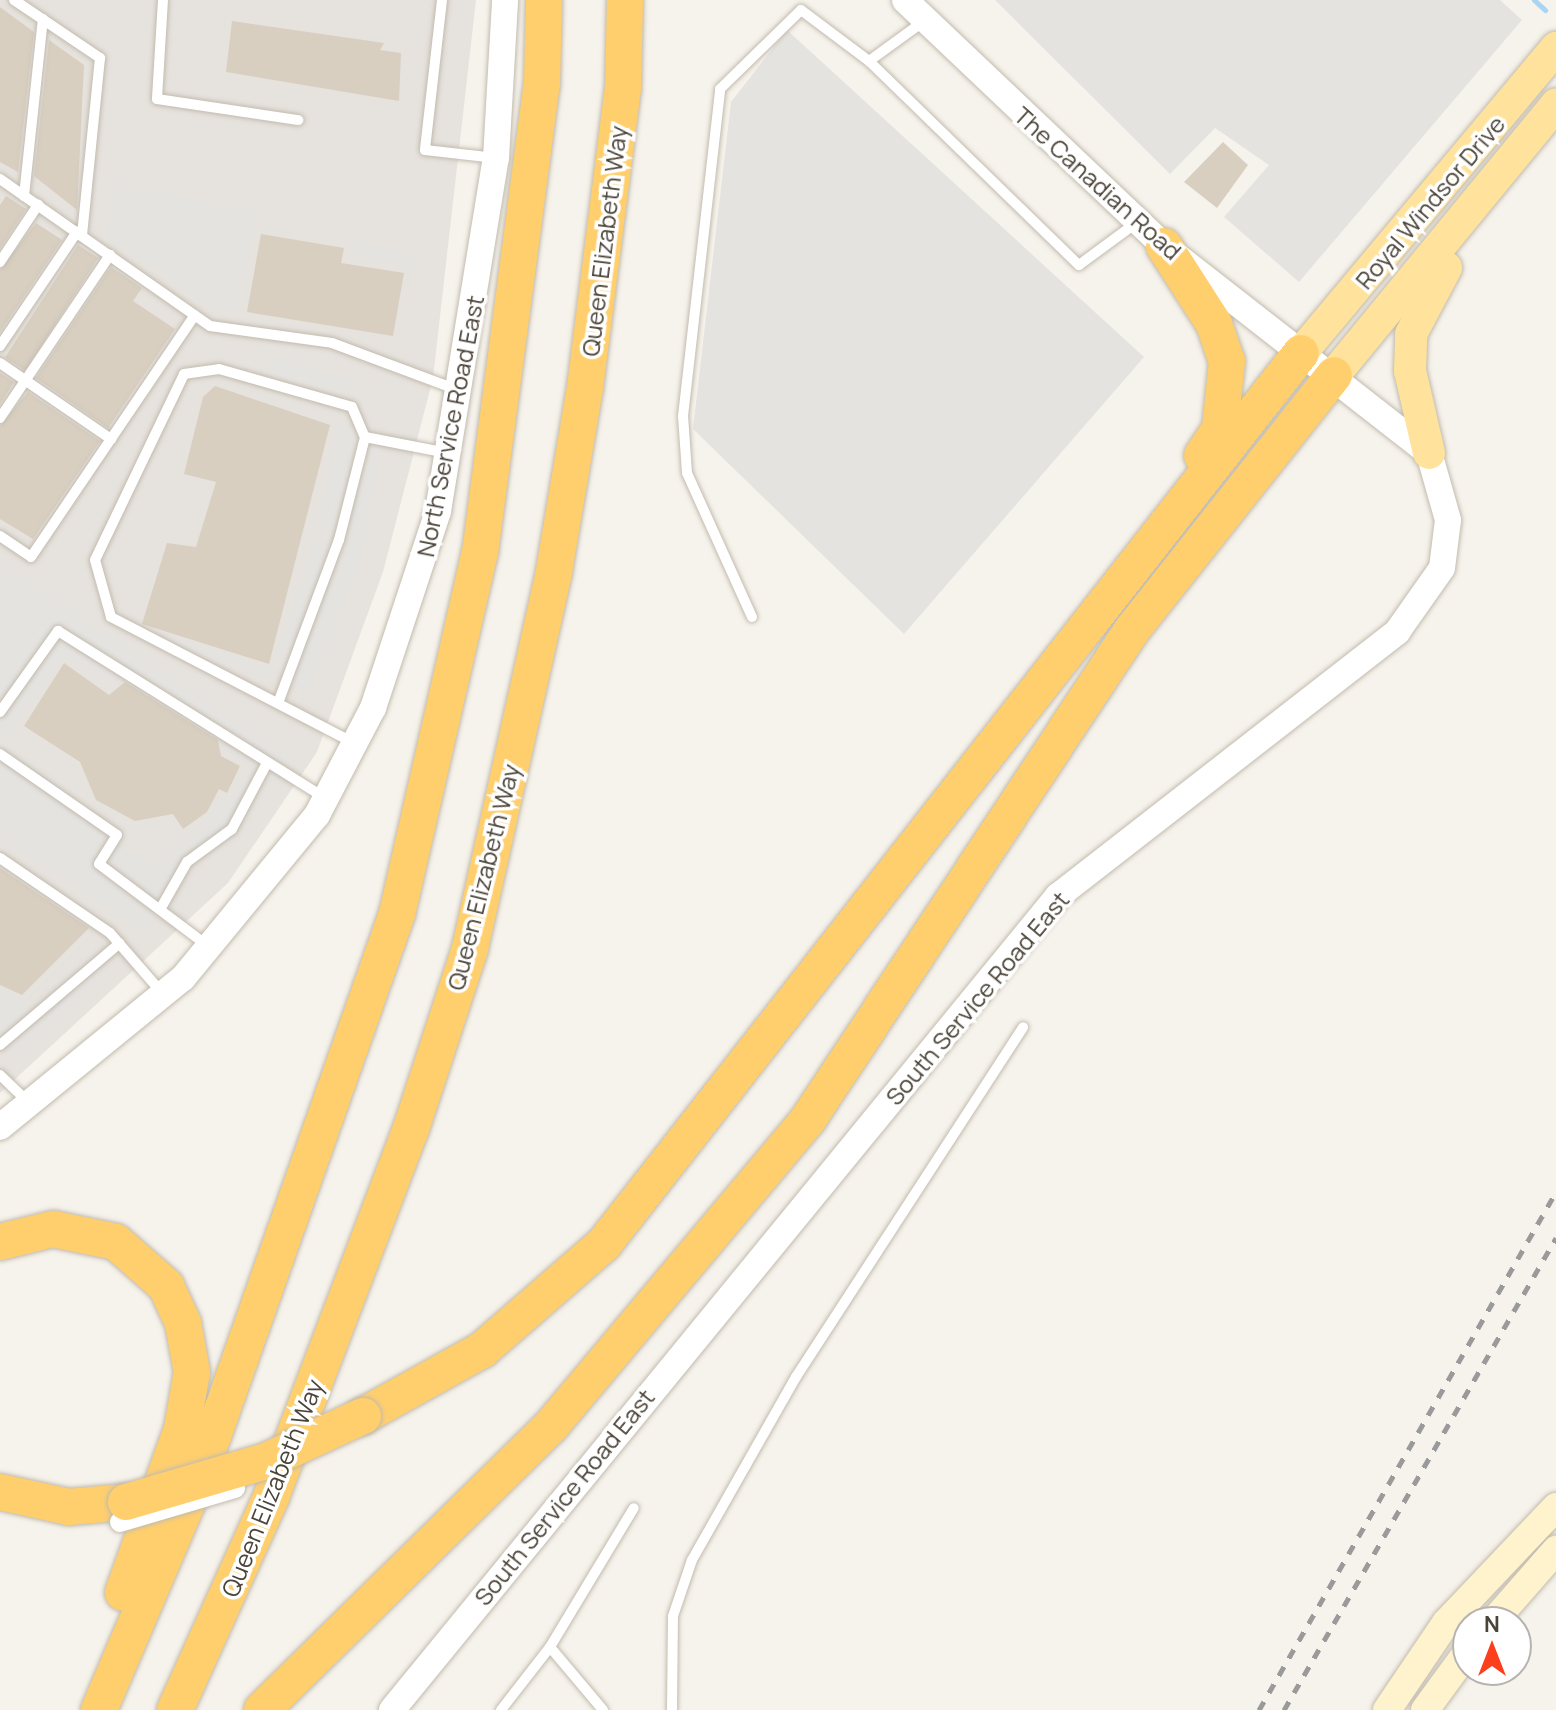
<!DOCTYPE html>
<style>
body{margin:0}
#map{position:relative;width:1556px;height:1710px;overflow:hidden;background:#f6f3ec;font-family:Manrope,sans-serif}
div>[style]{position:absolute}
.industrial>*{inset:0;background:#e6e2dd}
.parking>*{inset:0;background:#e5e3e0;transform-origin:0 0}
.stream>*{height:5px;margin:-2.5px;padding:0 2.5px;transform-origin:2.5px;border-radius:2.5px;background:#a9d4f2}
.building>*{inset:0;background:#d8cfc1;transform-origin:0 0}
.roads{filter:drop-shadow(0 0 2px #c2bbae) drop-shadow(0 0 2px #c2bbae)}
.service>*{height:10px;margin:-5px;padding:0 5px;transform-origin:5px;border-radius:5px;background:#fff}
.tertiary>*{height:26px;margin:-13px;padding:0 13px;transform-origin:13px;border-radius:13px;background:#fff}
.secondary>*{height:28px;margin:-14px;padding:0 14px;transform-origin:14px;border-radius:14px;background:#fff3cd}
.primary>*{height:32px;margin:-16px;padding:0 16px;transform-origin:16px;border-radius:16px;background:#ffe39c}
.motorway>*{height:36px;margin:-18px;padding:0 18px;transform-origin:18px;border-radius:18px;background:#ffcf6e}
.rail>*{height:5px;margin-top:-2.5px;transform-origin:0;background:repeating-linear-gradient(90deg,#9a9a9a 0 10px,transparent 0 20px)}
.bridges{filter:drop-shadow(0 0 2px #c2bbae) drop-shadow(0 0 2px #c2bbae)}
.minor-bridge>*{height:20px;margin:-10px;padding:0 10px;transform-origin:10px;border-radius:10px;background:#fff}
.motorway-bridge>*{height:36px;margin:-18px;padding:0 18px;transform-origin:18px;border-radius:18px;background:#ffcf6e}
span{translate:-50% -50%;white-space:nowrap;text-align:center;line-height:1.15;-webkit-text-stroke:7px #fff;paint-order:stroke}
.street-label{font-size:24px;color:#4b4439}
.north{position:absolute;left:1452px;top:1606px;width:80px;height:80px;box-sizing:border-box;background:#fff;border:2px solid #b7b4b0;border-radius:50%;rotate:0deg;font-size:22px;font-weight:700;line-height:32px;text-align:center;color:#4b4439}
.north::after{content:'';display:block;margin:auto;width:28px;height:36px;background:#fc3f1d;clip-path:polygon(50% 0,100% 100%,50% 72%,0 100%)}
</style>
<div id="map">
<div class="industrial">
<i style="clip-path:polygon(0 0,476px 0,433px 378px,383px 572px,317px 752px,228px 883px,0 1093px)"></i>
</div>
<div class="parking">
<i style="clip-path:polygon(995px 0,1500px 0,1522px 20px,1299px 282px,1224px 217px,1269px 165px,1215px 128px,1170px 174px)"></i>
<i style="clip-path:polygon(787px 30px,1144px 357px,904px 634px,693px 429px,731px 102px)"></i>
<i style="clip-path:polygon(114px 186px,255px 212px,235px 313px,213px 308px,106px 235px)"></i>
<i style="left:359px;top:241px;width:57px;height:15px;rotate:13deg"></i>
<i style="left:273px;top:357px;width:82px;height:17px;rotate:16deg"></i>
<i style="clip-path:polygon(336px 427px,385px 433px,356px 572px,307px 690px,281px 685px,287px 671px,274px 664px,314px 542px,329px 545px,332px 538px,317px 533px)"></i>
<i style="clip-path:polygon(0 564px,288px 757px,272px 781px,229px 752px,222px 734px,136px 675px,112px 683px,65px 655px,3px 744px,125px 832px,119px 848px,160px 866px,247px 777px,263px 794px,229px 846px,187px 864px,146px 933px,0 832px)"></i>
<i style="left:158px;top:634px;width:114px;height:12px;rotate:16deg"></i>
<i style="clip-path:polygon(96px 949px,112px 967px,13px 1054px,0 1040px,0 1006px,14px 994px,28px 1009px)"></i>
</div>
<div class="stream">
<i style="left:1534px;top:0;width:15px;rotate:42deg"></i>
</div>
<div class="building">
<i style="clip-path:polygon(0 7px,34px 32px,18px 172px,0 162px)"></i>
<i style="clip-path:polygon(232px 21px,384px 43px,380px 50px,401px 53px,399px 101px,226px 72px)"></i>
<i style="clip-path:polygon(49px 40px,84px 65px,77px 210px,34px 176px)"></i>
<i style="clip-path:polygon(1223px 142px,1248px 165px,1217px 208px,1184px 182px)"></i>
<i style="clip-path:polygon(6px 196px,26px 209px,0 248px,0 205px)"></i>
<i style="clip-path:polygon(36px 223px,62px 240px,0 332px,0 270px)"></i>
<i style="clip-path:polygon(261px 234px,344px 248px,341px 263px,404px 273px,393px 336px,247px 312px)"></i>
<i style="left:78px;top:245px;width:24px;height:134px;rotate:33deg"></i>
<i style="clip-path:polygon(111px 267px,142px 288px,133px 301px,175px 329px,108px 428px,36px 378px)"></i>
<i style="clip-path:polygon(0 373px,14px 382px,0 404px)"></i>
<i style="clip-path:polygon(215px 386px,330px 425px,269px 664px,142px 624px,167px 543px,196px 547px,216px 482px,184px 474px,203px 397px)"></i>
<i style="clip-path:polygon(28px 392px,100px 441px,33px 539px,0 519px,0 426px)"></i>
<i style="clip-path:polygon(64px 663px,109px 695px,125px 682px,218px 740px,221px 756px,240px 766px,227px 793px,219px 789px,207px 812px,183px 829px,173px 814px,135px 821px,96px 800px,80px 762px,24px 726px)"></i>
<i style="clip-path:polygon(0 868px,89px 928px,22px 995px,0 985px)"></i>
</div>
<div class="roads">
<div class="service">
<i style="left:14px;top:0;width:104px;rotate:34deg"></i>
<i style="left:100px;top:58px;width:179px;rotate:95.8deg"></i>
<i style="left:163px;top:0;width:99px;rotate:93.5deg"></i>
<i style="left:157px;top:99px;width:143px;rotate:8.5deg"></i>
<i style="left:442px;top:0;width:151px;rotate:96.5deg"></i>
<i style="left:425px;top:150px;width:71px;rotate:6.4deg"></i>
<i style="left:869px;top:61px;width:68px;rotate:-36deg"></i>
<i style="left:0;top:179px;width:256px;rotate:35deg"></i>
<i style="left:210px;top:326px;width:123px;rotate:7.9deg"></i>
<i style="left:332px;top:343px;width:134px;rotate:20.5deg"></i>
<i style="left:24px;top:196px;width:178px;rotate:-83.9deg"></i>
<i style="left:0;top:262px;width:69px;rotate:-56.3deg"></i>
<i style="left:0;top:346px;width:138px;rotate:-56deg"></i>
<i style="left:0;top:363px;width:135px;rotate:34.4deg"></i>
<i style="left:0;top:418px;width:197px;rotate:-56deg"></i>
<i style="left:0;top:536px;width:37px;rotate:34deg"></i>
<i style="left:31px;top:557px;width:292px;rotate:-55.9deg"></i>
<i style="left:752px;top:617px;width:158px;rotate:-114.3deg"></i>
<i style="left:687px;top:473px;width:57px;rotate:-94deg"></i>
<i style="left:683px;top:416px;width:329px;rotate:-83.5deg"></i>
<i style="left:720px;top:89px;width:113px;rotate:-44.3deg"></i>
<i style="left:801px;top:10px;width:85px;rotate:36.9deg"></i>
<i style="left:869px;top:61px;width:293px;rotate:44.2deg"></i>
<i style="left:1079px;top:265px;width:71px;rotate:-36.4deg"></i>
<i style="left:278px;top:703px;width:174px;rotate:-69.5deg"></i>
<i style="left:339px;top:540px;width:106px;rotate:-75.8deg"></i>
<i style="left:0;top:712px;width:100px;rotate:-54.4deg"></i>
<i style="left:58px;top:631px;width:314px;rotate:32deg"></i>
<i style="left:354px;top:743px;width:274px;rotate:-152.6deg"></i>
<i style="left:111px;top:617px;width:59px;rotate:-105.7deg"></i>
<i style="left:95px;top:560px;width:206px;rotate:-64.4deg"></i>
<i style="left:184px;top:374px;width:35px;rotate:-8deg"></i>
<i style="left:219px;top:369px;width:138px;rotate:15.9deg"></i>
<i style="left:352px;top:407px;width:33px;rotate:67deg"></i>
<i style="left:365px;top:437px;width:84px;rotate:11deg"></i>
<i style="left:0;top:754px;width:142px;rotate:34.7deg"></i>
<i style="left:117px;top:835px;width:34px;rotate:122deg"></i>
<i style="left:99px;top:864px;width:136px;rotate:37deg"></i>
<i style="left:0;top:858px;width:133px;rotate:34.3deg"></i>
<i style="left:110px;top:933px;width:81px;rotate:49deg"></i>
<i style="left:162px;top:906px;width:51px;rotate:-60.4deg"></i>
<i style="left:187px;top:862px;width:56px;rotate:-36.3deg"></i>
<i style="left:232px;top:829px;width:75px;rotate:-62.1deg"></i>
<i style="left:0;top:1045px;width:157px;rotate:-40.4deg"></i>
<i style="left:0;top:1075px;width:37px;rotate:44deg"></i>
<i style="left:501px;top:1710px;width:80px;rotate:-52.1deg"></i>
<i style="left:603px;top:1710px;width:82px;rotate:-130.1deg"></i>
<i style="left:550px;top:1647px;width:162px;rotate:-58.9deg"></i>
<i style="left:672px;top:1710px;width:94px;rotate:-89.4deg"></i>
<i style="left:673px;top:1616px;width:59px;rotate:-71.3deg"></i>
<i style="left:692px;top:1560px;width:210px;rotate:-60.4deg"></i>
<i style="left:796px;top:1377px;width:417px;rotate:-57deg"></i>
</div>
<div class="tertiary">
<i style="left:0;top:1127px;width:236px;rotate:-39.2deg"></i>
<i style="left:183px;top:978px;width:211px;rotate:-50.6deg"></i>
<i style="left:317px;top:815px;width:121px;rotate:-62.4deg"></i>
<i style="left:373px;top:708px;width:207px;rotate:-71.7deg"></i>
<i style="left:438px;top:511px;width:358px;rotate:-80.7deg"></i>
<i style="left:496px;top:158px;width:158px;rotate:-86.7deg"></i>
<i style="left:392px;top:1710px;width:1052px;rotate:-50.71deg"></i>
<i style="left:1058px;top:896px;width:430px;rotate:-37.9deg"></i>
<i style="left:1397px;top:632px;width:78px;rotate:-54.9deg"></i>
<i style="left:1442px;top:568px;width:48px;rotate:-82.9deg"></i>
<i style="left:1448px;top:520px;width:70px;rotate:-105.8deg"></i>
<i style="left:1429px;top:453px;width:336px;rotate:-142deg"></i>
<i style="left:1164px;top:246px;width:357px;rotate:-136.5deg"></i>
</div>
<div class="secondary">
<i style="left:1493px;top:1622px;width:96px;rotate:-48.8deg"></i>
<i style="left:1387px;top:1710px;width:105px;rotate:-55.9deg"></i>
<i style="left:1446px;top:1623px;width:160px;rotate:-46.5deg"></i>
<i style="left:1425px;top:1710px;width:73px;rotate:-53.9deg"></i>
</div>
<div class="primary">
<i style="left:1301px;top:353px;width:398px;rotate:-50.1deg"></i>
<i style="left:1334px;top:375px;width:350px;rotate:-50.6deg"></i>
<i style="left:1429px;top:453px;width:84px;rotate:-103deg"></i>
<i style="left:1410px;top:371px;width:37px;rotate:-88deg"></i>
<i style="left:1411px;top:334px;width:75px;rotate:-62.1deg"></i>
</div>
<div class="motorway">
<i style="left:1164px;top:246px;width:93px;rotate:57.3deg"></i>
<i style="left:1214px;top:324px;width:39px;rotate:71deg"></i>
<i style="left:1227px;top:361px;width:68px;rotate:95.9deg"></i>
<i style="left:1220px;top:429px;width:32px;rotate:124deg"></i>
<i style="left:0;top:1242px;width:55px;rotate:-13.8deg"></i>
<i style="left:53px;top:1229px;width:64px;rotate:11.7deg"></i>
<i style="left:116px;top:1242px;width:67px;rotate:41.3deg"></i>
<i style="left:166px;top:1286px;width:41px;rotate:65.3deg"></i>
<i style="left:183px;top:1323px;width:50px;rotate:79.6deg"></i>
<i style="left:192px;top:1372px;width:58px;rotate:100deg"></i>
<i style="left:182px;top:1429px;width:174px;rotate:109.8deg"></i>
<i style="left:363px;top:1416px;width:136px;rotate:-29deg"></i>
<i style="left:482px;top:1350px;width:162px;rotate:-41deg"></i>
<i style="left:604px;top:1244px;width:1131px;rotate:-51.97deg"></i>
<i style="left:0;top:1492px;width:71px;rotate:12.3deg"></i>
<i style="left:69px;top:1507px;width:57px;rotate:-5deg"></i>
<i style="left:99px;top:1710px;width:258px;rotate:-66.9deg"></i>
<i style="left:200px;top:1473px;width:593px;rotate:-70.59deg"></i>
<i style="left:397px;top:914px;width:370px;rotate:-77.1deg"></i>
<i style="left:480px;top:553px;width:474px;rotate:-82.5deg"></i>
<i style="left:542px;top:83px;width:83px;rotate:-88.6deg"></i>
<i style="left:175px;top:1710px;width:234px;rotate:-65.7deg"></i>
<i style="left:271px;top:1497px;width:394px;rotate:-69.2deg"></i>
<i style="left:411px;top:1129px;width:190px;rotate:-71.9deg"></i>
<i style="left:470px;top:948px;width:386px;rotate:-77.4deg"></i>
<i style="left:554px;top:571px;width:186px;rotate:-80.4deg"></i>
<i style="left:585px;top:388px;width:301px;rotate:-82.8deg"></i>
<i style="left:623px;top:89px;width:89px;rotate:-88.7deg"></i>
<i style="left:262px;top:1710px;width:405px;rotate:-44.5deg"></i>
<i style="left:551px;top:1426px;width:402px;rotate:-50deg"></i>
<i style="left:809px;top:1118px;width:585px;rotate:-56.5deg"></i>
<i style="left:1132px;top:630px;width:325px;rotate:-51.6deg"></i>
</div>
</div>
<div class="rail">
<i style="left:1259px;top:1710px;width:597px;rotate:-60.17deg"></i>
<i style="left:1284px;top:1710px;width:545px;rotate:-60.05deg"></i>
</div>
<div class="bridges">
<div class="minor-bridge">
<i style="left:120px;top:1522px;width:120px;rotate:-16.5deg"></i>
</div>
<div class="motorway-bridge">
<i style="left:126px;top:1502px;width:146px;rotate:-16.3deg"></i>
<i style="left:266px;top:1461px;width:107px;rotate:-24.9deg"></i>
</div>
</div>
<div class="street-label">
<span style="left:1098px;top:183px;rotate:42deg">The Canadian Road</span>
<span style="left:1430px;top:202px;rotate:-50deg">Royal Windsor Drive</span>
<span style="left:604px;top:241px;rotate:-83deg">Queen Elizabeth Way</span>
<span style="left:450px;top:426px;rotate:-79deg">North Service Road East</span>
<span style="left:483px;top:877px;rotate:-76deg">Queen Elizabeth Way</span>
<span style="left:977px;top:998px;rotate:-50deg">South Service Road East</span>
<span style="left:272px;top:1488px;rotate:-68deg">Queen Elizabeth Way</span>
<span style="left:564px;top:1497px;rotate:-51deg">South Service Road East</span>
</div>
<div class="north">N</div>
</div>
